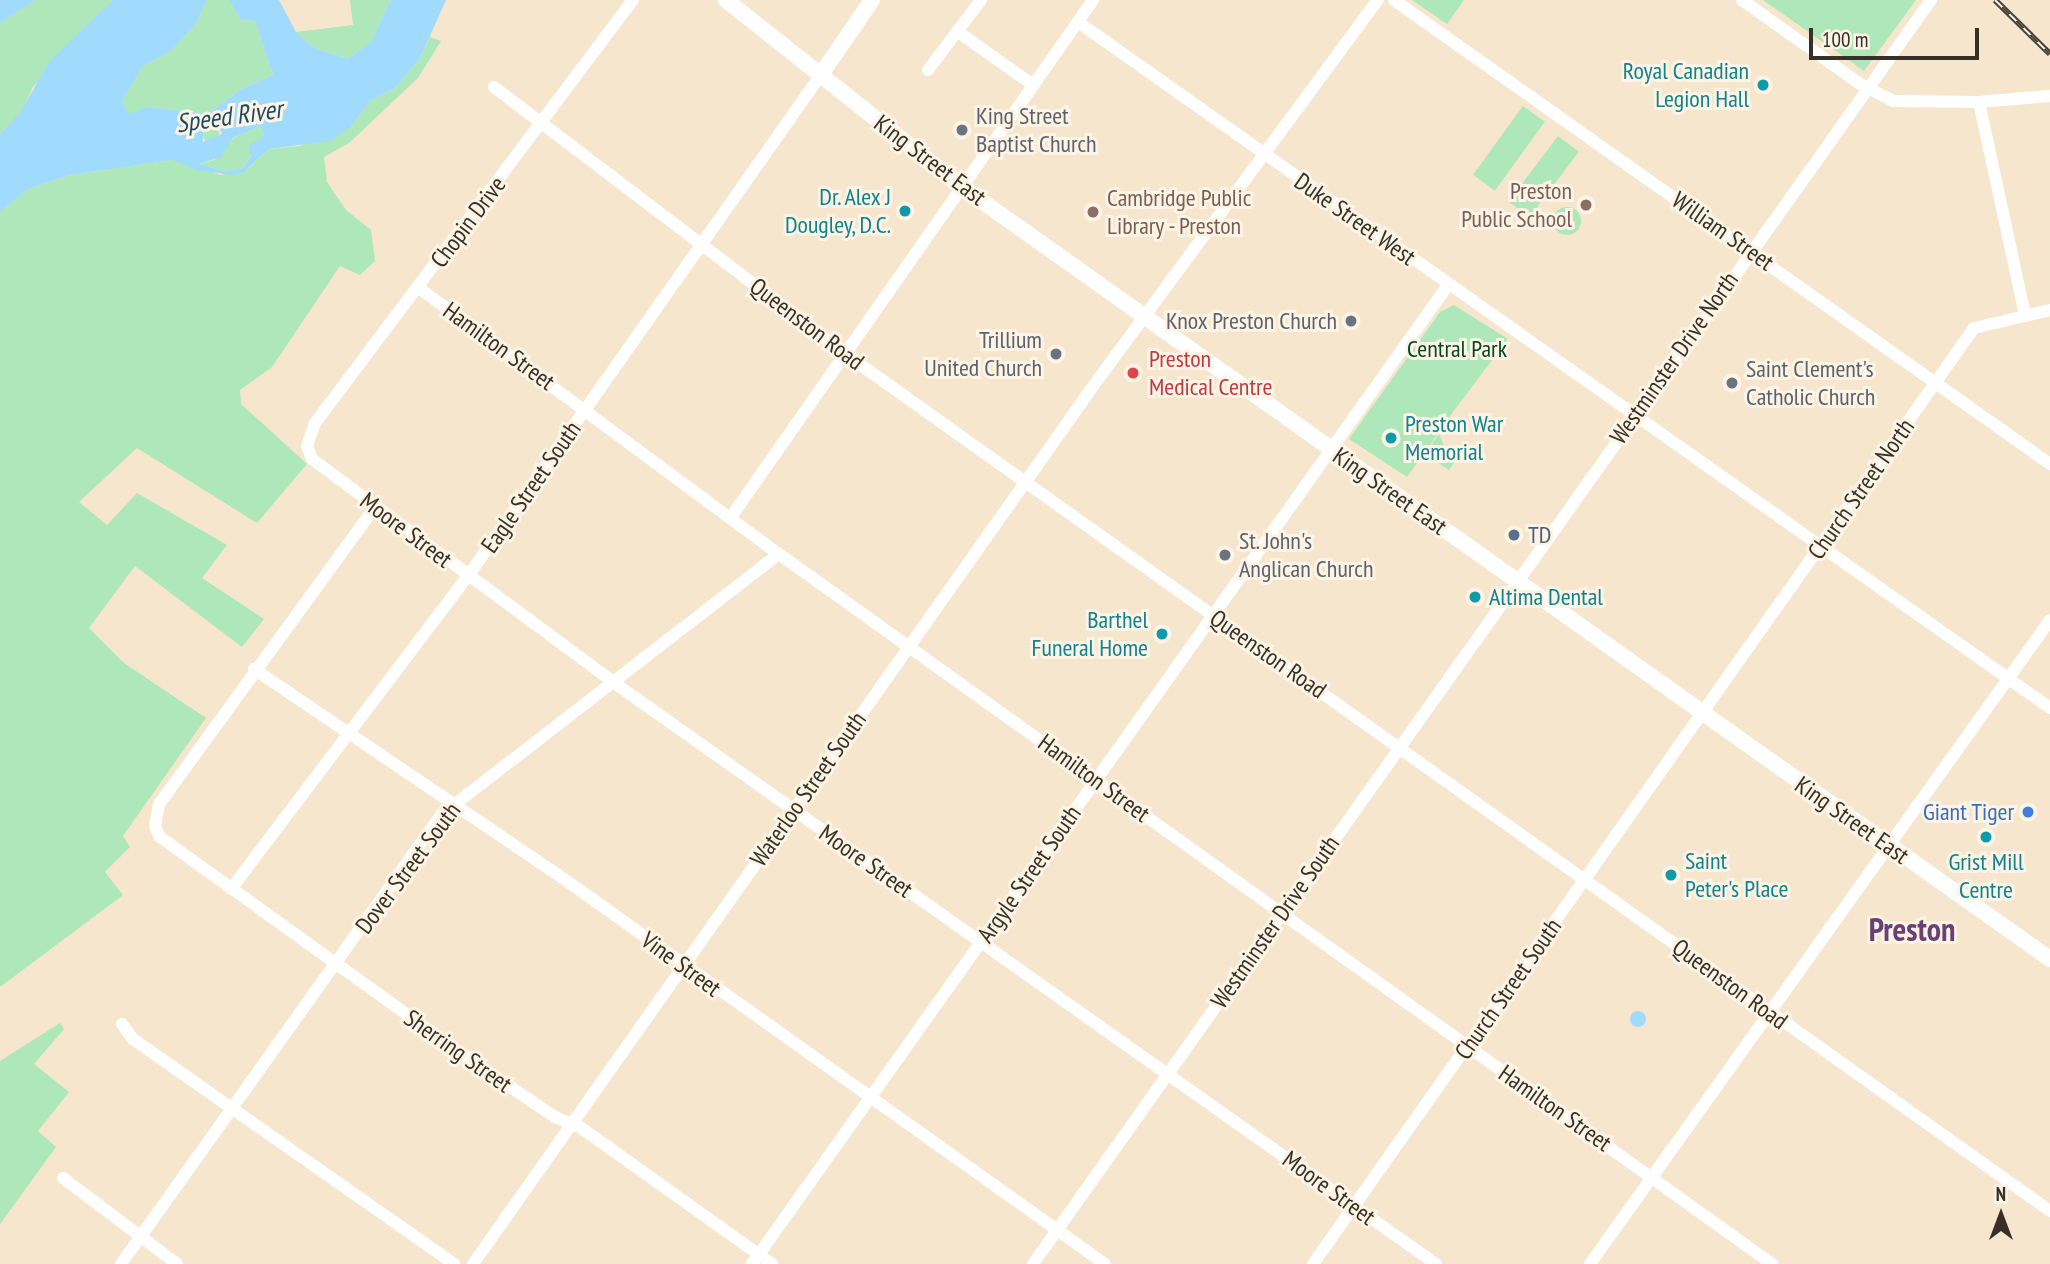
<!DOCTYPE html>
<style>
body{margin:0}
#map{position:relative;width:2050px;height:1264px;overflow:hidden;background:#f6e6ce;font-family:"PT Sans Narrow",sans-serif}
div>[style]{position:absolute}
.green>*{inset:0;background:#ade7ba;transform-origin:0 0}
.round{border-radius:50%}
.water>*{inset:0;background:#a0dafc}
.minor>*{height:12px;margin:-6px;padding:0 6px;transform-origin:6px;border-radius:6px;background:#fff}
.major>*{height:16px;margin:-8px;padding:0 8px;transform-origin:8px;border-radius:8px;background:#fff}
.rail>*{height:6px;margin-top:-3px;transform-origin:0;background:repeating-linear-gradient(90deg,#fef4e5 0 10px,#494237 0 20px);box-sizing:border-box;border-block:2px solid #494237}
.dots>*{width:19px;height:19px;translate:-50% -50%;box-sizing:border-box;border:4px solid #fef4e5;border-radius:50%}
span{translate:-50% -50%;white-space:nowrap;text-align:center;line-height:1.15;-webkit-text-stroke:6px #fef4e5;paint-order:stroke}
.culture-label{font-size:24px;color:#0d838f}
.right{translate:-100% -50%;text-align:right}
.left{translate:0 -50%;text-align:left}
.worship-label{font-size:24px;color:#5b616d}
.street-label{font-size:24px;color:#363026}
.education-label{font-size:24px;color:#785e54}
.park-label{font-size:24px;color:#02481f}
.health-label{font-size:24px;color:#be3a42}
.service-label{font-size:24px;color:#4e5e75}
.shop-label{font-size:24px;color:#366cbe}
.water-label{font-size:26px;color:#1f4b62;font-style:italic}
.district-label{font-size:32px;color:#6b4076;font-weight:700}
.north{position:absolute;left:1966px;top:1180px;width:70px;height:70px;-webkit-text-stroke:5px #fef4e5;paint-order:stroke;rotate:0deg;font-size:19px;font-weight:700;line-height:28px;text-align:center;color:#363026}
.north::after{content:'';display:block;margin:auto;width:24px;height:32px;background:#363026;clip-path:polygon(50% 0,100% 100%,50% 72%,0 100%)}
.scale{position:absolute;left:1809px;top:28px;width:170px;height:32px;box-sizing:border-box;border:4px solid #363026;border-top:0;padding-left:9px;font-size:21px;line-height:24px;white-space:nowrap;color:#363026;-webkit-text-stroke:5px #fef4e5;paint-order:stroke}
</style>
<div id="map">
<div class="green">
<i style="clip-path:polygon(35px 0,113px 0,33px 87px,20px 114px,0 134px,0 23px)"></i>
<i style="clip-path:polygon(207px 0,229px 0,241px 20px,255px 21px,273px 75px,241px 89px,208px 114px,148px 107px,128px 115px,122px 101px,143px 66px,171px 51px,195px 25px)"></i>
<i style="clip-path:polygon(350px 0,391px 0,371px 42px,347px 59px,313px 47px,296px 32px,353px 25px)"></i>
<i style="clip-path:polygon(1412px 0,1464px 0,1447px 24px)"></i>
<i style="clip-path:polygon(1763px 0,1916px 0,1864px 71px)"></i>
<i style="clip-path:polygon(430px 37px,441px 41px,418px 78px,349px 143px,324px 157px,327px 182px,346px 210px,371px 230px,375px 261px,360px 275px,340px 266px,272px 367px,240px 390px,241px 404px,307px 464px,257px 523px,137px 448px,79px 502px,107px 525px,137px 493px,227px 545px,202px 578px,264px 619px,242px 647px,135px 566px,89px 628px,124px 663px,206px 718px,123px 836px,130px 847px,105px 872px,123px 895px,0 987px,0 212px,28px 189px,70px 175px,173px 160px,221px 175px,249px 168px,269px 149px,300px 146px,351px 126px,370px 101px,395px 88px,420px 58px)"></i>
<i style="left:1523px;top:106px;width:27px;height:85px;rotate:36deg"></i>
<i style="clip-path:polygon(261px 126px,264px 135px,243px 168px,225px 171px,199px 164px,214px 160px,234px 138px)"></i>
<i class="round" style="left:203px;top:127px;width:16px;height:16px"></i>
<i style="left:1558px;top:136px;width:26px;height:82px;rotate:37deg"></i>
<i class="round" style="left:1553px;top:207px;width:28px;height:28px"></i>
<i style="clip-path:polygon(1454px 305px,1508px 339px,1450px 416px,1460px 427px,1446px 435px,1441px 431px,1447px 421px,1407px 477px,1349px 439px,1440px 312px)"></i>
<i style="clip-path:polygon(1439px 434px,1446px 450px,1461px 453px,1449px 470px,1425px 454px)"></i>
<i style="clip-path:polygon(60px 1023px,64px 1029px,34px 1064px,69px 1092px,38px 1131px,56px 1147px,0 1224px,0 1061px)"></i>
</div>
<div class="water">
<i style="clip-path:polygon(0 0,35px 0,0 23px)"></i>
<i style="clip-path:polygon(evenodd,113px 0,207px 0,195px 25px,171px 51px,143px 66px,122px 101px,128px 114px,148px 107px,208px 114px,241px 89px,273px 75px,255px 21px,241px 20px,229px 0,279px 0,296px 32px,313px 47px,347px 59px,371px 42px,391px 0,446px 0,420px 58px,395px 88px,370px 101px,351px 126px,330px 141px,269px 149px,244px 172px,232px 175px,196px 170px,173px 160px,70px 175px,28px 189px,0 212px,0 134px,19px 114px,50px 61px,113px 0,261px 126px,264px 135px,249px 146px,251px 156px,243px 168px,225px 171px,199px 164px,221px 157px,233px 138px,261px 126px,113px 0,212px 128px,220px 129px,222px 134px,203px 142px,203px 132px,212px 128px)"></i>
<i class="round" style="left:1630px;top:1011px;width:16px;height:16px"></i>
</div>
<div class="minor">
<i style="left:633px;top:0;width:529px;rotate:126.93deg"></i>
<i style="left:315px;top:423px;width:24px;rotate:109deg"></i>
<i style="left:307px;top:446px;width:14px;rotate:69deg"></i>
<i style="left:312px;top:459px;width:375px;rotate:36.5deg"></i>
<i style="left:613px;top:682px;width:1008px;rotate:35.27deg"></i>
<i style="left:1394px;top:0;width:804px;rotate:35.27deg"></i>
<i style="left:1742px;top:0;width:145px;rotate:35.4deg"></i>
<i style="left:1860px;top:84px;width:37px;rotate:27deg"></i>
<i style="left:1893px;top:101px;width:86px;rotate:0.7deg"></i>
<i style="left:1979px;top:102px;width:71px;rotate:-4.8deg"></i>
<i style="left:1078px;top:22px;width:1190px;rotate:35.21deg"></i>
<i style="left:957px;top:31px;width:93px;rotate:35.4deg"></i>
<i style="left:928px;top:70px;width:88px;rotate:-52.9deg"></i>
<i style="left:494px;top:87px;width:440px;rotate:37.2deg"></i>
<i style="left:844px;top:353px;width:1480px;rotate:35.43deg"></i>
<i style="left:1979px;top:102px;width:218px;rotate:77.8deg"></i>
<i style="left:419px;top:288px;width:448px;rotate:36.5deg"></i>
<i style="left:779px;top:554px;width:1221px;rotate:35.56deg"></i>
<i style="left:375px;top:507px;width:367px;rotate:126deg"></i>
<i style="left:159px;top:804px;width:22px;rotate:100deg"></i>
<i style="left:155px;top:826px;width:12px;rotate:66deg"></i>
<i style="left:160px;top:837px;width:365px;rotate:35.7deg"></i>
<i style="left:456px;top:1050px;width:120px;rotate:34.1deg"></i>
<i style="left:555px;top:1117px;width:27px;rotate:22deg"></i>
<i style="left:580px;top:1127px;width:236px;rotate:35.5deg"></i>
<i style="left:731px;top:517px;width:631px;rotate:-55deg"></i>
<i style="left:254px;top:669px;width:378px;rotate:34.1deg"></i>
<i style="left:567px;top:881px;width:660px;rotate:35.45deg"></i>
<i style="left:231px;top:889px;width:393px;rotate:-52.9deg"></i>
<i style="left:468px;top:576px;width:611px;rotate:-54.85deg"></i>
<i style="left:122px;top:1024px;width:19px;rotate:54deg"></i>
<i style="left:133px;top:1039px;width:392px;rotate:35deg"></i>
<i style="left:63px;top:1178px;width:143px;rotate:37deg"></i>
<i style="left:121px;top:1264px;width:551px;rotate:-54.52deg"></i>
<i style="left:441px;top:815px;width:427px;rotate:-37.7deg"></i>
<i style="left:473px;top:1264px;width:1085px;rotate:-54.76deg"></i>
<i style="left:1099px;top:378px;width:470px;rotate:-53.6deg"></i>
<i style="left:752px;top:1264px;width:1201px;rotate:-54.59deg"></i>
<i style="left:1033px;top:1264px;width:1551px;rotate:-54.61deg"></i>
<i style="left:1313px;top:1264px;width:1146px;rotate:-54.77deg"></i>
<i style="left:1974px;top:328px;width:78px;rotate:-13.3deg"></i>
<i style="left:1590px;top:1264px;width:791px;rotate:-54.46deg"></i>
</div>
<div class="major">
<i style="left:726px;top:0;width:301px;rotate:38.4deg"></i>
<i style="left:962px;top:187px;width:1334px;rotate:35.36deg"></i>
<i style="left:820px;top:76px;width:92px;rotate:-55.6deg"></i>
</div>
<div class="rail">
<i style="left:1995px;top:0;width:77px;rotate:44.5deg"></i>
</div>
<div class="dots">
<i style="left:1763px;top:85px;background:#0f9aa8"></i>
<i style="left:962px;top:130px;background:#6b7280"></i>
<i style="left:1586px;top:205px;background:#8d6e63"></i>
<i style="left:905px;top:211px;background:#0f9aa8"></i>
<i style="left:1093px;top:212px;background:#8d6e63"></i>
<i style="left:1351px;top:321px;background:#6b7280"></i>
<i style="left:1056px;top:354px;background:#6b7280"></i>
<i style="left:1133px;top:373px;background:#e0444e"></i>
<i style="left:1732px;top:383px;background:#6b7280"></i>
<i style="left:1391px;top:438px;background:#0f9aa8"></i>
<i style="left:1514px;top:535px;background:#5c6f8a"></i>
<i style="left:1225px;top:555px;background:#6b7280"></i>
<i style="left:1475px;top:597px;background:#0f9aa8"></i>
<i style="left:1162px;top:634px;background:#0f9aa8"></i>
<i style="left:2028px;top:812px;background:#3f7fe0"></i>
<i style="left:1986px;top:837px;background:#0f9aa8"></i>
<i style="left:1671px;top:875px;background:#0f9aa8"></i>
</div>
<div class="culture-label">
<span class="right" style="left:1749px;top:85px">Royal Canadian<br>Legion Hall</span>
<span class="right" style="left:891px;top:211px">Dr. Alex J<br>Dougley, D.C.</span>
<span class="left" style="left:1405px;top:438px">Preston War<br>Memorial</span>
<span class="left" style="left:1489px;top:597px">Altima Dental</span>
<span class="right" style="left:1148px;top:634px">Barthel<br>Funeral Home</span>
<span class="left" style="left:1685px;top:875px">Saint<br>Peter's Place</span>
<span style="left:1986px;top:876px">Grist Mill<br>Centre</span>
</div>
<div class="worship-label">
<span class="left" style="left:976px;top:130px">King Street<br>Baptist Church</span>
<span class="right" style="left:1337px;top:321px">Knox Preston Church</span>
<span class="right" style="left:1042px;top:354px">Trillium<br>United Church</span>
<span class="left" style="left:1746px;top:383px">Saint Clement's<br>Catholic Church</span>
<span class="left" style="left:1239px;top:555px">St. John's<br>Anglican Church</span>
</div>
<div class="street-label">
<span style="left:930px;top:160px;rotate:37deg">King Street East</span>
<span style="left:1355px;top:219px;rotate:35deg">Duke Street West</span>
<span style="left:468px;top:222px;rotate:-53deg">Chopin Drive</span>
<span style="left:1723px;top:231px;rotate:35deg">William Street</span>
<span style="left:807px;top:324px;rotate:37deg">Queenston Road</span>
<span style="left:499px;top:346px;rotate:36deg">Hamilton Street</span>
<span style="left:1674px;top:358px;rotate:-55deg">Westminster Drive North</span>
<span style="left:531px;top:487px;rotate:-55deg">Eagle Street South</span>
<span style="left:1861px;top:489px;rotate:-55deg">Church Street North</span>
<span style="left:1390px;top:491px;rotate:35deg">King Street East</span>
<span style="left:406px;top:530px;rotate:37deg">Moore Street</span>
<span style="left:1268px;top:654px;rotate:35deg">Queenston Road</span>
<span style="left:1094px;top:778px;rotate:36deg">Hamilton Street</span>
<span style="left:808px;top:789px;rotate:-55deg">Waterloo Street South</span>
<span style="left:1852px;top:820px;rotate:35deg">King Street East</span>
<span style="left:866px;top:861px;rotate:35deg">Moore Street</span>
<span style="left:408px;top:868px;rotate:-53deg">Dover Street South</span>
<span style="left:1029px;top:874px;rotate:-55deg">Argyle Street South</span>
<span style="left:1275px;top:922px;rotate:-55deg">Westminster Drive South</span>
<span style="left:681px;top:964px;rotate:36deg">Vine Street</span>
<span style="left:1730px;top:984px;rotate:36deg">Queenston Road</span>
<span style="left:1508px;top:989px;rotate:-55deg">Church Street South</span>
<span style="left:458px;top:1051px;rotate:35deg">Sherring Street</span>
<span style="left:1555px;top:1108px;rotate:35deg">Hamilton Street</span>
<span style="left:1329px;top:1188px;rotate:36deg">Moore Street</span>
</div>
<div class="education-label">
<span class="right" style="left:1572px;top:205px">Preston<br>Public School</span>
<span class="left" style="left:1107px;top:212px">Cambridge Public<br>Library - Preston</span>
</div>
<div class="park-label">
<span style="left:1457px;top:349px">Central Park</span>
</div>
<div class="health-label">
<span class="left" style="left:1149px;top:373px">Preston<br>Medical Centre</span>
</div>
<div class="service-label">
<span class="left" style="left:1528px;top:535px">TD</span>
</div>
<div class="shop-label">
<span class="right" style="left:2014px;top:812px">Giant Tiger</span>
</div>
<div class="water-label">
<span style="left:229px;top:116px;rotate:-8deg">Speed River</span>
</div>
<div class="district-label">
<span style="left:1912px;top:929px">Preston</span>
</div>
<div class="north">N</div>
<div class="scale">100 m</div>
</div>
